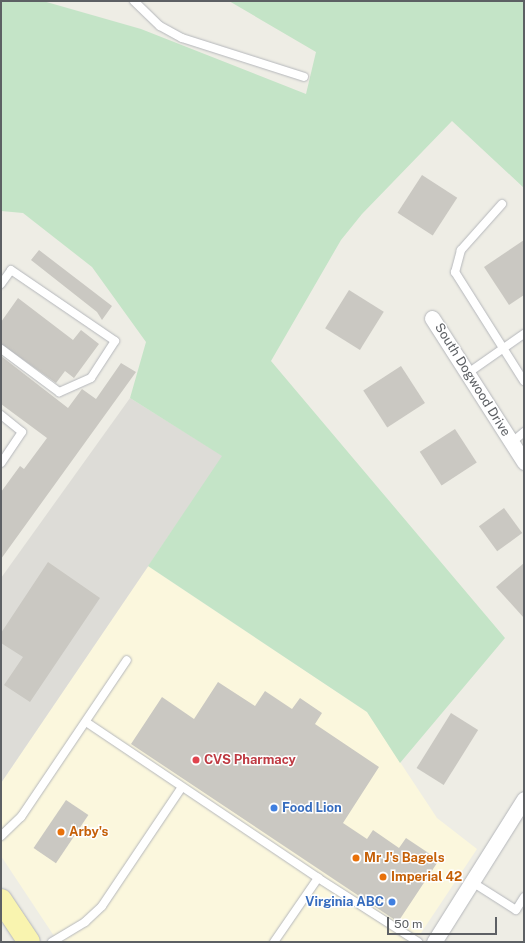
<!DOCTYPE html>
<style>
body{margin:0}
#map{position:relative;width:525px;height:943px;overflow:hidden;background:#eeede5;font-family:"Public Sans",sans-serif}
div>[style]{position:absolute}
.commercial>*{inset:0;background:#fbf7dd}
.industrial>*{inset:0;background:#dddcd7}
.green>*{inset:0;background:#c4e4c7}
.building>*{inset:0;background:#cac8c2;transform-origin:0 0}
.roads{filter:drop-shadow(0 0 1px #b5b7bb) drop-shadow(0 0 1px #b5b7bb)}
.service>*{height:8px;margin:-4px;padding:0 4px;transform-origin:4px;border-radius:4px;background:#fff}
.minor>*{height:15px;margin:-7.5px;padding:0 7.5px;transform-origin:7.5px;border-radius:7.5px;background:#fff}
.primary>*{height:22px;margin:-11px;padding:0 11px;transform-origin:11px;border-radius:11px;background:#f9f4af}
.dots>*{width:11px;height:11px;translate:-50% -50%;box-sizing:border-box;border:2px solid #fff;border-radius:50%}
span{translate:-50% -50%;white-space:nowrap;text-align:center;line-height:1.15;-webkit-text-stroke:3px #fff;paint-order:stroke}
.street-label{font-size:13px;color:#5d6064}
.health-label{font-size:13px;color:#be3a42;font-weight:700}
.left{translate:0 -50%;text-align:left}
.shop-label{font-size:13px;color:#366cbe;font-weight:700}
.right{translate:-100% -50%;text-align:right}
.food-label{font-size:13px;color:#c56008;font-weight:700}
.frame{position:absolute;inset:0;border:2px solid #5d6064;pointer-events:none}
.scale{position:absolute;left:387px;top:917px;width:110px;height:18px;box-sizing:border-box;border:2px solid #5d6064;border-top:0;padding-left:5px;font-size:12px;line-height:14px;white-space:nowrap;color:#5d6064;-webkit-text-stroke:3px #fff;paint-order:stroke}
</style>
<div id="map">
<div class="commercial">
<i style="clip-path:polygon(148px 566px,367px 712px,437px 818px,477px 849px,415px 942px,58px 942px,1px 856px,1px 783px)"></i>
</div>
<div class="industrial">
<i style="clip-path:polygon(130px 398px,223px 456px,1px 783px,1px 578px)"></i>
</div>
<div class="green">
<i style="clip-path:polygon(1px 1px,43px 1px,141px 29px,306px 94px,316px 52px,229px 1px,524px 1px,524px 188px,452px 121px,362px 214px,341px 240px,271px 361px,505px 638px,400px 763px,367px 712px,148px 566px,222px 456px,130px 398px,146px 342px,92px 267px,23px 213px,1px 211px)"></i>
</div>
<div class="building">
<i style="left:422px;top:175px;width:42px;height:45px;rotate:33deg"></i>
<i style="clip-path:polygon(524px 240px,524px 295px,509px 305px,484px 267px)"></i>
<i style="clip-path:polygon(39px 250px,112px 306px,102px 320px,97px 312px,31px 260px)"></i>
<i style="left:349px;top:290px;width:41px;height:45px;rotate:32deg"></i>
<i style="clip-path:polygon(18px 298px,73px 340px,81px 330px,99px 344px,74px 378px,65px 371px,56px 383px,1px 344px,1px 322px)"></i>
<i style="clip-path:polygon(1px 356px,68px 408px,82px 389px,96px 399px,121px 363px,136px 372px,1px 559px,1px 492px,20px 466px,24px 469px,47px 438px,1px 404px)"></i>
<i style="left:401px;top:366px;width:44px;height:45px;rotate:57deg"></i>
<i style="left:455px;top:429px;width:40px;height:42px;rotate:57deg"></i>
<i style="left:504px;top:508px;width:31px;height:31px;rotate:54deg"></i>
<i style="clip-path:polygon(48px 562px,100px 598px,30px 702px,4px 685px,23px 657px,1px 643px,1px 633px)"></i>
<i style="clip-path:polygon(524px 563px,524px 618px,496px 587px)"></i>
<i style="clip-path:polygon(218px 682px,255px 706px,265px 691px,292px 709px,300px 698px,322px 713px,315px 724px,379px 767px,343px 823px,367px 839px,373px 830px,399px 848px,406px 838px,439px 860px,398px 922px,131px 744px,162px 697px,194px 719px)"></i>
<i style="left:451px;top:713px;width:32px;height:65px;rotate:32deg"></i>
<i style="left:66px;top:800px;width:27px;height:58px;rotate:34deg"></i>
</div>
<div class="roads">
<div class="service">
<i style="left:134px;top:1px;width:36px;rotate:44deg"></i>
<i style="left:160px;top:26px;width:25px;rotate:29deg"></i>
<i style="left:182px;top:38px;width:128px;rotate:17.7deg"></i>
<i style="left:502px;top:204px;width:62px;rotate:131.7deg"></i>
<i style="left:461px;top:250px;width:23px;rotate:105deg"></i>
<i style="left:455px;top:272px;width:129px;rotate:57.7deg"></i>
<i style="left:1px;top:284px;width:17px;rotate:-54deg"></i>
<i style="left:11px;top:270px;width:126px;rotate:34.3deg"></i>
<i style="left:115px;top:341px;width:44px;rotate:123deg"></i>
<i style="left:91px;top:378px;width:35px;rotate:156deg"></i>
<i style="left:59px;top:392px;width:72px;rotate:-143.4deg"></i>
<i style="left:468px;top:373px;width:68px;rotate:-34.9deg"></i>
<i style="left:1px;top:415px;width:27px;rotate:39deg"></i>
<i style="left:22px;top:432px;width:37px;rotate:124deg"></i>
<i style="left:511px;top:443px;width:17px;rotate:-40deg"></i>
<i style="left:86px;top:722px;width:280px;rotate:33.9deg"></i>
<i style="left:318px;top:878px;width:119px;rotate:32.6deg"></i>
<i style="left:1px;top:836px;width:28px;rotate:-44deg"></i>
<i style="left:21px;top:817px;width:189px;rotate:-56deg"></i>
<i style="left:472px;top:882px;width:52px;rotate:32.5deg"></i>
<i style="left:516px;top:910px;width:15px;rotate:-58deg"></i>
<i style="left:52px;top:942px;width:39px;rotate:-31deg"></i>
<i style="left:85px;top:922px;width:23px;rotate:-43deg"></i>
<i style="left:102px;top:906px;width:143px;rotate:-56.1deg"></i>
<i style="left:274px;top:942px;width:78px;rotate:-55.5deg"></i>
</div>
<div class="minor">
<i style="left:432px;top:318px;width:171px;rotate:57.4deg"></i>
<i style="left:434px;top:942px;width:169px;rotate:-57.8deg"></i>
</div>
<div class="primary">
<i style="left:1px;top:900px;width:50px;rotate:56.3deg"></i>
</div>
</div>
<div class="dots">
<i style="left:196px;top:760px;background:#e0444e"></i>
<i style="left:274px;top:808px;background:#3f7fe0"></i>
<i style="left:61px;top:832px;background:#e8710a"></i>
<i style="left:356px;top:858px;background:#e8710a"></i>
<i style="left:383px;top:877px;background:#e8710a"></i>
<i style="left:392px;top:902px;background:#3f7fe0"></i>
</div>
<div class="street-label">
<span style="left:472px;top:380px;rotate:58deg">South Dogwood Drive</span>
</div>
<div class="health-label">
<span class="left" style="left:204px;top:760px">CVS Pharmacy</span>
</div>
<div class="shop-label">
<span class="left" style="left:282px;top:808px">Food Lion</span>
<span class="right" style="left:384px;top:902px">Virginia ABC</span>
</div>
<div class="food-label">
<span class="left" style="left:69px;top:832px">Arby's</span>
<span class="left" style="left:364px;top:858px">Mr J's Bagels</span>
<span class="left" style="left:391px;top:877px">Imperial 42</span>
</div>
<div class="frame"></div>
<div class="scale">50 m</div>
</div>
